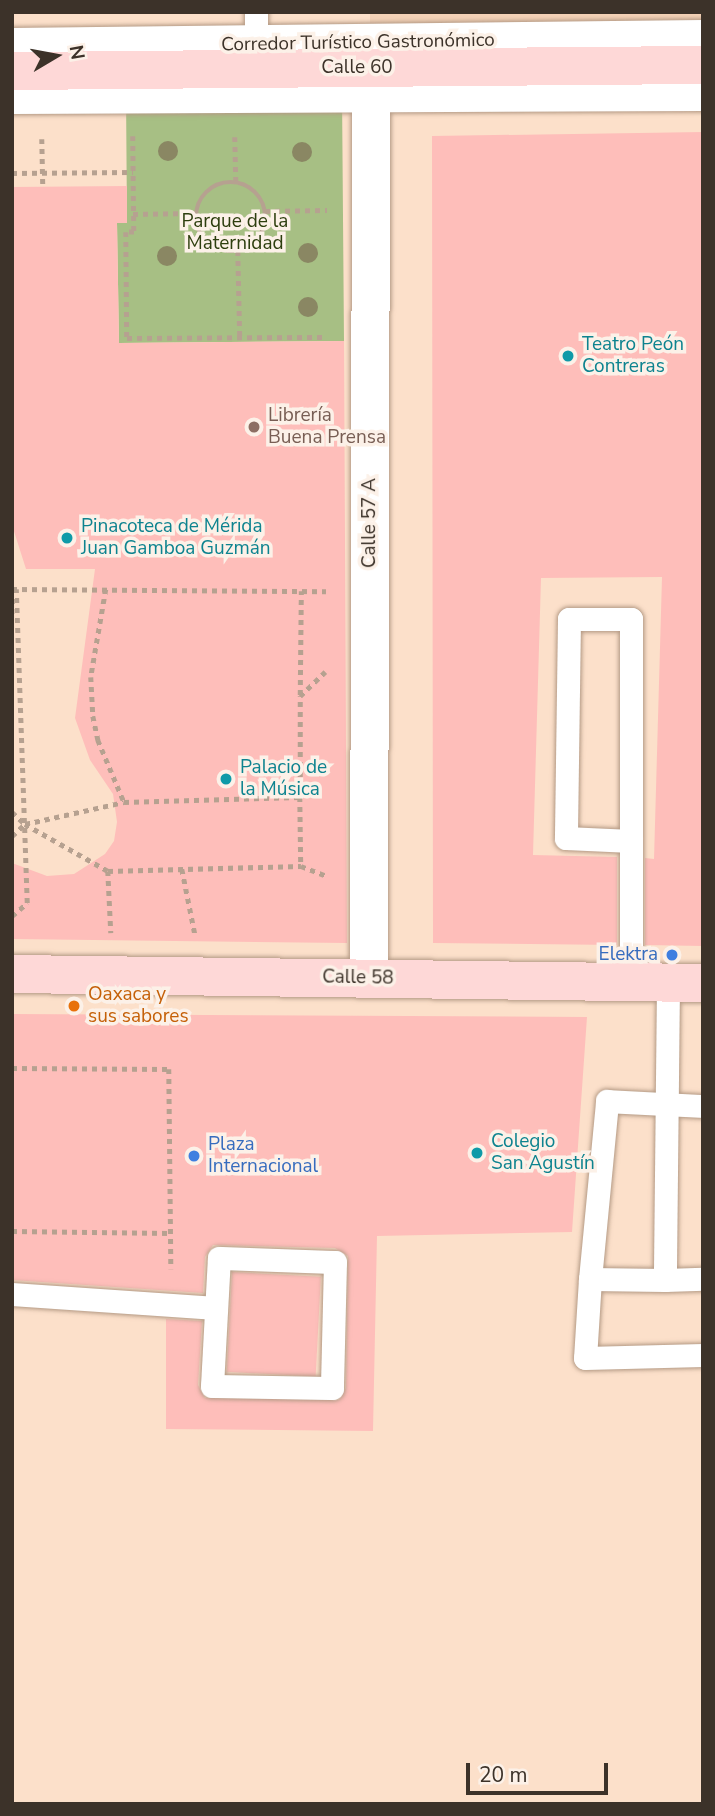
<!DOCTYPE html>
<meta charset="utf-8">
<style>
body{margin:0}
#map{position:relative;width:715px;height:1816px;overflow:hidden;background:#fce0ca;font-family:"Nunito Sans",sans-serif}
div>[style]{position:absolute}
.built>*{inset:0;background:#f4d2b7;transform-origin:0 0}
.green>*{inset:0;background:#a7bf84}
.building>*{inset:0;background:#febeba;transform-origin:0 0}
.path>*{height:4.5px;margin-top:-2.25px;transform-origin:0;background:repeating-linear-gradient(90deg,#b6a190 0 5px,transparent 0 10px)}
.path>.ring{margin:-2.25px;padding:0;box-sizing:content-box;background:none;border:4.5px solid #b6a190;border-radius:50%}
.roads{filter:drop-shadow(0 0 2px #b49a85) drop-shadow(0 0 2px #b49a85)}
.lane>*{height:23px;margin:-11.5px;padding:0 11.5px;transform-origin:11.5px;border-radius:11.5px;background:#fff}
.street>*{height:38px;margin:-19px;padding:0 19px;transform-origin:19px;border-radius:19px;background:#fff}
.secondary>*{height:38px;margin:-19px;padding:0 19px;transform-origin:19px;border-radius:19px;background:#fed8d7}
.trees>*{width:20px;height:20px;margin:-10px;border-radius:50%;background:#8a8763}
.dots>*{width:19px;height:19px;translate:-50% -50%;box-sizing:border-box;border:4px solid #fcf1e8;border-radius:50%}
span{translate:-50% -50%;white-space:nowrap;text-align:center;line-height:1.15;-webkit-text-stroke:7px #fcf1e8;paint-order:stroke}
.street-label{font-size:19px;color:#3c3229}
.park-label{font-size:19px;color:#2d3e0e}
.culture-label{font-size:19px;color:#0d838f}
.left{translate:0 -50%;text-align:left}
.education-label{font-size:19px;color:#785e54}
.shop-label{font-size:19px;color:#366cbe}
.right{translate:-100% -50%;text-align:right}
.food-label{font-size:19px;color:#c56008}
.frame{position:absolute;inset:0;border:14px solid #3c3229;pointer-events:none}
.north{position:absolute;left:21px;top:21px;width:70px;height:70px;-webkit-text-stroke:5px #fcf1e8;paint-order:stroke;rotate:80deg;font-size:19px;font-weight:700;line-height:28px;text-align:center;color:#3c3229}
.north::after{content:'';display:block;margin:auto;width:24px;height:32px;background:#3c3229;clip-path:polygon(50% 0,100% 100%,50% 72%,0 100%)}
.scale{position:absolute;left:466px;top:1763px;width:142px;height:32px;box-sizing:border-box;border:4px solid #3c3229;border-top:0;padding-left:9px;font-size:21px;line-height:24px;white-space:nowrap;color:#3c3229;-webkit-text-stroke:5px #fcf1e8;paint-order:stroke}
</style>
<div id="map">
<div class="built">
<i style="left:370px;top:12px;width:333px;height:24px"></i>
</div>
<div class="green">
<i style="clip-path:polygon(342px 93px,344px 341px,119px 343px,117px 223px,127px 223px,126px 94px)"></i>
</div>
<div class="building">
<i style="clip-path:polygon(703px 132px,703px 946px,645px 945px,645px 858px,654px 859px,662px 577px,541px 578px,533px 855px,617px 857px,617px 945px,433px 943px,432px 136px)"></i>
<i style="clip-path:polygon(127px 186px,127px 223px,117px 223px,119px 343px,344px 341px,347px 943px,12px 939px,12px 863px,47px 876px,74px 874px,105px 854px,114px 841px,117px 822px,113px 794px,90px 760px,75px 718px,95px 569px,26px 569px,12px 525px,12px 187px)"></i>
<i style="clip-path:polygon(12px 1014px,587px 1017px,572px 1232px,377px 1236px,373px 1431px,166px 1429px,166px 1319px,202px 1321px,198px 1385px,205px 1398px,339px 1400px,346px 1388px,348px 1256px,335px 1248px,213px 1245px,205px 1257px,203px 1293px,12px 1280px)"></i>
<i style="left:232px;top:1272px;width:89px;height:100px;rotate:3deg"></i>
</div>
<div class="path">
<i style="left:133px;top:136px;width:96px;rotate:89.4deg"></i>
<i style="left:134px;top:232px;width:8px;rotate:180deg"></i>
<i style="left:126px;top:232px;width:106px;rotate:89.5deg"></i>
<i style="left:127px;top:338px;width:200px;rotate:-0.3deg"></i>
<i style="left:235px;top:137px;width:45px;rotate:88.7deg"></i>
<i style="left:42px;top:139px;width:48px;rotate:88.8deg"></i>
<i style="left:12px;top:173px;width:121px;rotate:-0.5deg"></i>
<i class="ring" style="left:196px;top:182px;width:65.5px;height:65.5px"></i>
<i style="left:265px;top:211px;width:62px;rotate:-0.9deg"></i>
<i style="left:133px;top:214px;width:62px;rotate:-0.9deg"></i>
<i style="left:238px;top:251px;width:86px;rotate:88.7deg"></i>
<i style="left:12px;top:589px;width:314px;rotate:0.4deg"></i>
<i style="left:106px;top:589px;width:89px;rotate:99.7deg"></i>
<i style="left:91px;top:677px;width:39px;rotate:87deg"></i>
<i style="left:93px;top:716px;width:25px;rotate:78deg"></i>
<i style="left:98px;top:740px;width:67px;rotate:67.2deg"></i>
<i style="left:124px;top:802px;width:176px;rotate:-1.6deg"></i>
<i style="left:300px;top:797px;width:101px;rotate:-90deg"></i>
<i style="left:300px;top:696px;width:35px;rotate:-44deg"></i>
<i style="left:300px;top:695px;width:104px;rotate:-89.4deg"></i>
<i style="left:300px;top:797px;width:69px;rotate:89.2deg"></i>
<i style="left:12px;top:812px;width:18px;rotate:43deg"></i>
<i style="left:25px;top:824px;width:95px;rotate:29.5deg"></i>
<i style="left:108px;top:871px;width:193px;rotate:-1.5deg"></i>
<i style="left:301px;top:866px;width:26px;rotate:21deg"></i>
<i style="left:12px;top:836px;width:18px;rotate:-43deg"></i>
<i style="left:25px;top:824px;width:101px;rotate:-12.5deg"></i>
<i style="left:182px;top:869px;width:66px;rotate:78.7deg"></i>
<i style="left:108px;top:871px;width:62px;rotate:87.2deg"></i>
<i style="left:12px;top:916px;width:20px;rotate:-41deg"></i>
<i style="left:27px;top:903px;width:314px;rotate:-92deg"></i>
<i style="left:12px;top:1068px;width:157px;rotate:0.4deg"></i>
<i style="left:169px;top:1069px;width:200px;rotate:89.4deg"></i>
<i style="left:12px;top:1231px;width:158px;rotate:0.7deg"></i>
</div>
<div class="roads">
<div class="lane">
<i style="left:256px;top:12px;width:43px;rotate:90deg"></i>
<i style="left:631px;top:982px;width:363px;rotate:-90deg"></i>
<i style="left:631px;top:619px;width:62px;rotate:180deg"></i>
<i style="left:569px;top:619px;width:219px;rotate:90.8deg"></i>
<i style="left:566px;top:838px;width:65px;rotate:2.6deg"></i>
<i style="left:668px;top:983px;width:297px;rotate:90.6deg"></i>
<i style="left:665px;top:1280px;width:75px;rotate:-179.2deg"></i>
<i style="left:590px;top:1279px;width:79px;rotate:93.6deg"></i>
<i style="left:585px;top:1358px;width:118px;rotate:-1.5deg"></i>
<i style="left:219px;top:1258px;width:116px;rotate:2deg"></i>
<i style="left:335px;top:1262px;width:126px;rotate:91.4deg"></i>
<i style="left:332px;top:1388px;width:120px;rotate:-179deg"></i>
<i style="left:212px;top:1386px;width:128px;rotate:-86.9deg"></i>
<i style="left:590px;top:1279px;width:179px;rotate:-84.5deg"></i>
<i style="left:607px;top:1101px;width:96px;rotate:3deg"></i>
<i style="left:665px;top:1280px;width:38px;rotate:-2deg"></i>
<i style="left:12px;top:1294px;width:204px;rotate:3.9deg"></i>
</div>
<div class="street">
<i style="left:12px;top:47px;width:691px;rotate:-0.66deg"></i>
<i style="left:12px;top:95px;width:691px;rotate:-0.25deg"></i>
<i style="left:369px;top:979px;width:911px;rotate:-89.87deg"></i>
</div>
<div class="secondary">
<i style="left:12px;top:71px;width:691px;rotate:-0.5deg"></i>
<i style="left:12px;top:974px;width:691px;rotate:0.75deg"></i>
</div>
</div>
<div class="trees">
<i style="left:168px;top:151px"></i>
<i style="left:302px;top:152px"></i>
<i style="left:308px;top:253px"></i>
<i style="left:167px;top:256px"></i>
<i style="left:308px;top:307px"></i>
</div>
<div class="dots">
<i style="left:568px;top:356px;background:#0f9aa8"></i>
<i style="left:254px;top:427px;background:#8d6e63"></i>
<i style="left:67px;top:538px;background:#0f9aa8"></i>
<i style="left:226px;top:779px;background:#0f9aa8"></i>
<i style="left:672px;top:955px;background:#3f7fe0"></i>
<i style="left:74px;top:1006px;background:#e8710a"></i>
<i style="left:477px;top:1153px;background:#0f9aa8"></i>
<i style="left:194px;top:1156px;background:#3f7fe0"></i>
</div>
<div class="street-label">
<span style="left:358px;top:43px;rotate:-1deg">Corredor Turístico Gastronómico</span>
<span style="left:357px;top:68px">Calle 60</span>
<span style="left:370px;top:523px;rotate:-90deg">Calle 57 A</span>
<span style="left:358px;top:978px;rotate:1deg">Calle 58</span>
</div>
<div class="park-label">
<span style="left:235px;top:233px">Parque de la<br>Maternidad</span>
</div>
<div class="culture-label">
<span class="left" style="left:582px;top:356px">Teatro Peón<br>Contreras</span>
<span class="left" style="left:81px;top:538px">Pinacoteca de Mérida<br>Juan Gamboa Guzmán</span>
<span class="left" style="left:240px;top:779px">Palacio de<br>la Música</span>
<span class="left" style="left:491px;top:1153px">Colegio<br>San Agustín</span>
</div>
<div class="education-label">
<span class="left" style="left:268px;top:427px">Librería<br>Buena Prensa</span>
</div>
<div class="shop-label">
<span class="right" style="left:658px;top:955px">Elektra</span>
<span class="left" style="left:208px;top:1156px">Plaza<br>Internacional</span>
</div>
<div class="food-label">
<span class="left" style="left:88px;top:1006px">Oaxaca y<br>sus sabores</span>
</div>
<div class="frame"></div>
<div class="north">N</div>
<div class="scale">20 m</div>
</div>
